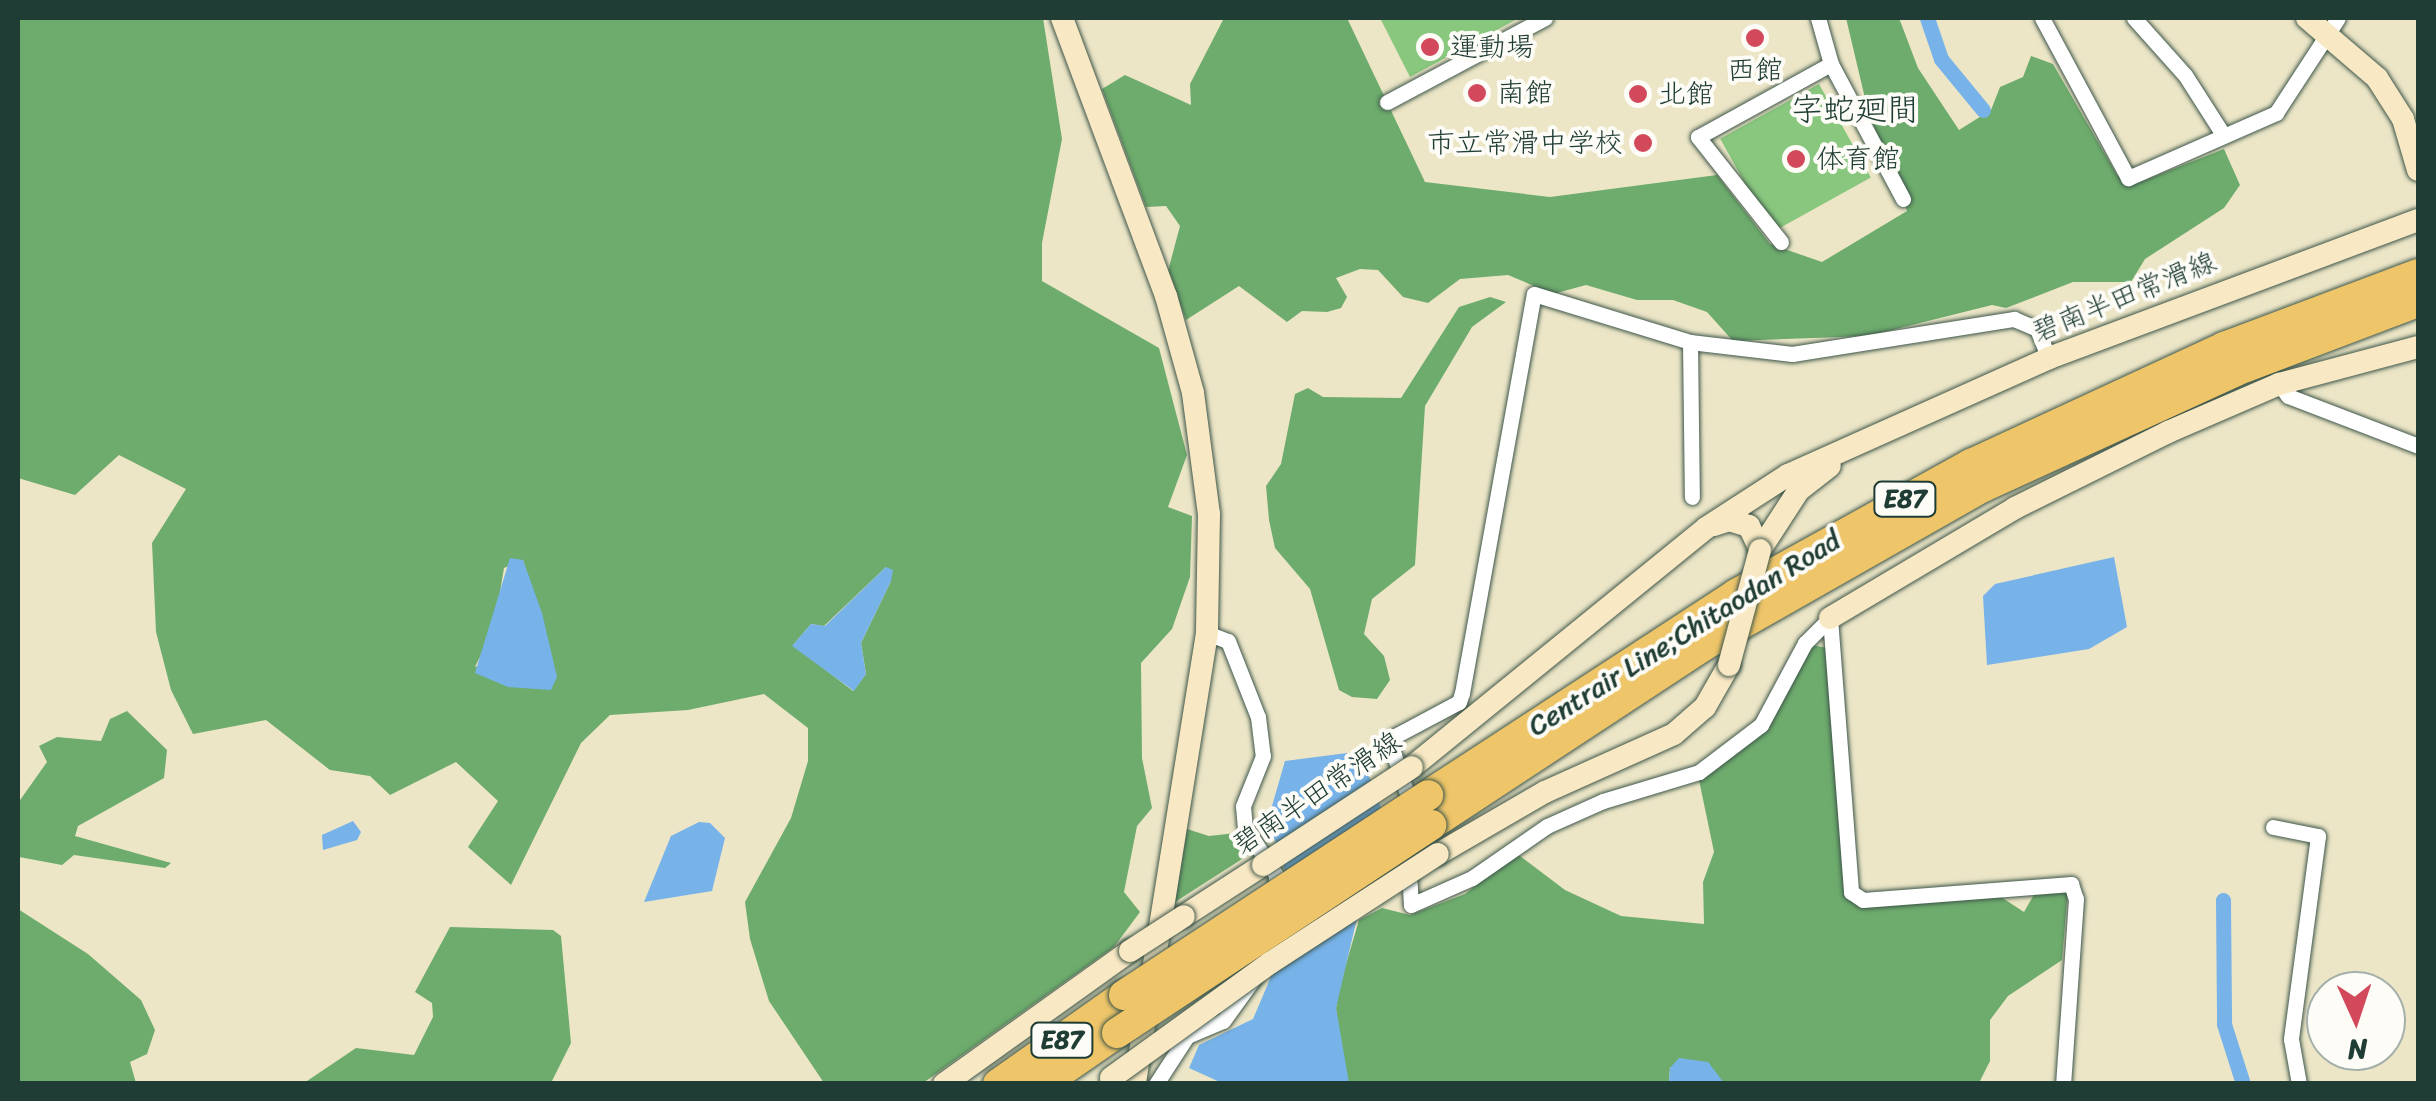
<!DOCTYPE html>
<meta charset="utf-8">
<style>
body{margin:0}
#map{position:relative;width:2436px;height:1101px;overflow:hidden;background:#ece6c7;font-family:Sriracha,"Klee One",sans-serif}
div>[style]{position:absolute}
.green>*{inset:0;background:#89c77e;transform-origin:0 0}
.forest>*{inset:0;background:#6eac6d}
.water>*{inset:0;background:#77b2e9}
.canal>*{height:15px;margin:-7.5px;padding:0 7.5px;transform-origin:7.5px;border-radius:7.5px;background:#77b2e9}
.roads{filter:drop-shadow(0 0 2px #3e564a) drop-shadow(0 0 2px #3e564a)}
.street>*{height:15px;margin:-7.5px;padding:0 7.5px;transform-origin:7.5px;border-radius:7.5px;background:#fff}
.secondary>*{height:22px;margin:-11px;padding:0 11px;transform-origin:11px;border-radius:11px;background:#f8e8c3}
.highway>*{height:30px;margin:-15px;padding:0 15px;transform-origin:15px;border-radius:15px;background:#eec569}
.bridges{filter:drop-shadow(0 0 2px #3e564a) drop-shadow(0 0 2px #3e564a)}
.secondary-bridge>*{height:22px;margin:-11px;padding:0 11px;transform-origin:11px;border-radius:11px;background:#f8e8c3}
.highway-bridge>*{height:30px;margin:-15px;padding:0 15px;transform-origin:15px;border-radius:15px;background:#eec569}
.dots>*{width:28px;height:28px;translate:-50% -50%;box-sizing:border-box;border:5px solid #fdfcf7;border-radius:50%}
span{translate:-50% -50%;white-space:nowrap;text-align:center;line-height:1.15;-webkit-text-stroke:8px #fdfcf7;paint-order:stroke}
.shield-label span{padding:2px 8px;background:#fdfcf7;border:2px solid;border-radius:8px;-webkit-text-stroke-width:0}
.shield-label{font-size:25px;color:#1f3d34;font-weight:700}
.poi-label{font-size:28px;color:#1f3d34}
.left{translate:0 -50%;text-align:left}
.right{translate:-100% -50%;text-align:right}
.street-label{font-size:28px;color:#1f3d34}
.quarter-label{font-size:32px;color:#1f3d34}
.frame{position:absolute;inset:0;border:20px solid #1f3d34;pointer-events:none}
.north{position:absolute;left:2306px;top:971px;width:100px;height:100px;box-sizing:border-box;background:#fdfcf7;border:2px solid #a4b0a9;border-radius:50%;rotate:177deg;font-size:28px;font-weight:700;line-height:40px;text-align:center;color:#1f3d34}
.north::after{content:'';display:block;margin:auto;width:35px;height:45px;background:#d1495b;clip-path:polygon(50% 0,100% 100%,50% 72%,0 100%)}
</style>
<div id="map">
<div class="green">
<i style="clip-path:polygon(1380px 18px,1519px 18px,1410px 77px)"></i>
<i style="left:1819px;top:84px;width:107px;height:113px;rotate:61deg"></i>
</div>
<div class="forest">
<i style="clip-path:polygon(evenodd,18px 18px,1043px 18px,1062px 139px,1042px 243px,1042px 281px,1159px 348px,1187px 455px,1168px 507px,1192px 516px,1190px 577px,1172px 629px,1141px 663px,1142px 758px,1152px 808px,1137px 826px,1124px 892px,1140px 912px,1114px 947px,923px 1083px,824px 1083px,769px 1001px,750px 939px,745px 902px,791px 818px,808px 761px,808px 728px,764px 694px,688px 710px,610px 715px,581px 743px,511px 885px,468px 847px,498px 801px,456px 762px,390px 795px,370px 776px,330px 770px,266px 720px,193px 734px,171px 690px,156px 632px,152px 543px,186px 489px,119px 455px,75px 495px,18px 478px,18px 18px,523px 560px,547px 641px,475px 667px,494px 628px,504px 568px,523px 560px,18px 18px,886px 567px,891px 581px,861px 643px,866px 674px,853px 691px,793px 645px,811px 624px,824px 626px,886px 567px)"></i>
<i style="clip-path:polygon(1224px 18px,1347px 18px,1425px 182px,1550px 197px,1717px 175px,1770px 244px,1822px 262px,1907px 211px,1868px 111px,1846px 18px,1899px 18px,1918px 68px,1959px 130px,1991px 110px,2000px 87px,2023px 77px,2031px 56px,2053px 64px,2117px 175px,2135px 184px,2224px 149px,2240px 185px,2224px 208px,2145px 259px,2131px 282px,2073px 282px,2006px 308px,1992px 305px,1868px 336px,1733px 341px,1707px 312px,1673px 300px,1637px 300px,1586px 285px,1553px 294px,1508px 275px,1460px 279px,1428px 303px,1403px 297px,1378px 270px,1360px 269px,1336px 278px,1347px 297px,1341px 308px,1327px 312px,1302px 311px,1287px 322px,1239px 286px,1186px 320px,1168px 271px,1180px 226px,1166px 206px,1146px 207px,1102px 89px,1125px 75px,1191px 105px,1190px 84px)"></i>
<i style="clip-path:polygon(1490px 297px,1506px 302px,1472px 327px,1425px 406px,1415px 565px,1372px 599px,1364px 634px,1384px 656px,1390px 680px,1377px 699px,1352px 697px,1339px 690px,1310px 589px,1275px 548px,1269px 520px,1266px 486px,1281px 464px,1295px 394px,1308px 388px,1323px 397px,1401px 398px,1459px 307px)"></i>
<i style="clip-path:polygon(1812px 645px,1827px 648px,1852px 899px,1998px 895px,2024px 912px,2036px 891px,2068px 889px,2062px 960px,2008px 996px,1990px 1020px,1990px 1061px,1979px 1083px,1724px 1083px,1670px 1067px,1669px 1083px,1349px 1083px,1343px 1078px,1336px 1008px,1341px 981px,1359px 920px,1382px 908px,1410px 915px,1465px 894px,1516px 853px,1565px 890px,1621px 916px,1704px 924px,1703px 882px,1714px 852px,1699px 780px,1766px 729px)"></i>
<i style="clip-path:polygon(127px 711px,167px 750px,164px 778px,78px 826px,75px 836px,171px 863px,165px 868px,74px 855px,62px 865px,19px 857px,18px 803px,47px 762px,39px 746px,57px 737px,101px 741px,110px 719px)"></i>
<i style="clip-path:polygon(1187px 829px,1209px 836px,1236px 833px,1253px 852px,1175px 902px)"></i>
<i style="clip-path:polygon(18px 909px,88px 954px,141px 1000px,155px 1030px,147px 1054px,130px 1062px,136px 1083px,18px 1083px)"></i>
<i style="clip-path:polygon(450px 927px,553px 930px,561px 936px,571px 1043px,551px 1083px,304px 1083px,356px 1048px,414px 1055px,433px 1017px,432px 1003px,415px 992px)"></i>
</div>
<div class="water">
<i style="clip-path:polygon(2114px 557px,2127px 627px,2089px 649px,1987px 665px,1983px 596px,1995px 584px)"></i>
<i style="clip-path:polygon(510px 558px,523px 560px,542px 613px,557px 677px,551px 690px,508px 687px,475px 673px)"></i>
<i style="clip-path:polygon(886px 567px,893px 570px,891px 581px,861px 643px,866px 674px,854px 691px,792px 646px,811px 624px,825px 626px)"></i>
<i style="clip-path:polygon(1347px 753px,1370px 778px,1382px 811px,1336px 1008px,1349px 1083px,1222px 1083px,1189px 1068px,1199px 1045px,1253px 1019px,1270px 979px,1289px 882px,1268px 820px,1285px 761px)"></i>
<i style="clip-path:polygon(353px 821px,361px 832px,357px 840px,323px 850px,322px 835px)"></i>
<i style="clip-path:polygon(699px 822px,710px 823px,725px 838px,712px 891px,644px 902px,671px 836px)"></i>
<i style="clip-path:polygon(1679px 1058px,1708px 1062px,1724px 1083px,1669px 1083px,1670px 1068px)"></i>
</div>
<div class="canal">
<i style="left:1927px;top:18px;width:43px;rotate:71.1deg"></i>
<i style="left:1941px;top:59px;width:66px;rotate:50.5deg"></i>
<i style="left:2223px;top:900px;width:124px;rotate:89.5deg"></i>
<i style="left:2224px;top:1024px;width:63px;rotate:72.4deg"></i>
</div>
<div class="roads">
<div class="street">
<i style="left:1818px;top:18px;width:48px;rotate:74.2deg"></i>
<i style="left:1831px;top:64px;width:153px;rotate:61.9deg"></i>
<i style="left:2042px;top:18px;width:182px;rotate:61.7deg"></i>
<i style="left:2128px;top:178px;width:162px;rotate:-23.7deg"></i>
<i style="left:2276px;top:113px;width:113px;rotate:-56.9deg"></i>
<i style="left:2134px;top:18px;width:76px;rotate:48.2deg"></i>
<i style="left:2185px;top:75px;width:72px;rotate:57.4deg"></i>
<i style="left:1387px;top:102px;width:179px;rotate:-28deg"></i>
<i style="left:1781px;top:242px;width:134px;rotate:-128.3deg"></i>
<i style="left:1698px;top:137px;width:152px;rotate:-28.8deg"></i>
<i style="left:1690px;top:342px;width:155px;rotate:89.3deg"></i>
<i style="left:2279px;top:384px;width:15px;rotate:53deg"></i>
<i style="left:2288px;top:396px;width:139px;rotate:21deg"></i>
<i style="left:1830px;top:618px;width:275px;rotate:85.6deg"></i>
<i style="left:1851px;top:892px;width:14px;rotate:34deg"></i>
<i style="left:1863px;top:900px;width:209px;rotate:-4.4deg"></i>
<i style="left:2071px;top:884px;width:16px;rotate:72deg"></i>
<i style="left:2076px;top:899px;width:185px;rotate:94deg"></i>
<i style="left:1207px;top:633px;width:22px;rotate:21deg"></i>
<i style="left:1228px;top:641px;width:82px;rotate:68.5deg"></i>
<i style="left:1258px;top:717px;width:39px;rotate:83deg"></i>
<i style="left:1263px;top:756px;width:54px;rotate:111.8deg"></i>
<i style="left:1243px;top:806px;width:21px;rotate:85deg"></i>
<i style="left:1245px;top:827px;width:57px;rotate:57.1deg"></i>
<i style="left:1276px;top:875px;width:19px;rotate:90deg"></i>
<i style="left:1411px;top:806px;width:63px;rotate:-108.4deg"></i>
<i style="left:1391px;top:746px;width:11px;rotate:-68deg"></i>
<i style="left:1395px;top:736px;width:72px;rotate:-28deg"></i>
<i style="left:1459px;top:702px;width:9px;rotate:-72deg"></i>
<i style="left:1462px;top:693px;width:405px;rotate:-79.8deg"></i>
<i style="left:1534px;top:294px;width:163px;rotate:17.1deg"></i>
<i style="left:1690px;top:342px;width:103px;rotate:6.7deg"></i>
<i style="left:1792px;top:354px;width:225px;rotate:-9deg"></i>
<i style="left:2014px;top:319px;width:25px;rotate:23deg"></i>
<i style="left:2037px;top:329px;width:31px;rotate:68deg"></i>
<i style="left:2273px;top:827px;width:46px;rotate:11.3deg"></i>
<i style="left:2318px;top:836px;width:205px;rotate:97.6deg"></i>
<i style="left:2291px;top:1039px;width:46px;rotate:79.9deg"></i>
<i style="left:1407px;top:838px;width:67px;rotate:86.6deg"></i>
<i style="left:1411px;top:905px;width:67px;rotate:-23.9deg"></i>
<i style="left:1472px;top:878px;width:91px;rotate:-34.7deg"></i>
<i style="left:1547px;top:826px;width:61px;rotate:-24.1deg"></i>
<i style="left:1603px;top:801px;width:100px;rotate:-16.8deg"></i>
<i style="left:1699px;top:772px;width:78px;rotate:-37.2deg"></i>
<i style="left:1761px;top:725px;width:93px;rotate:-61.8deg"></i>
<i style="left:1805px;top:643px;width:35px;rotate:-45deg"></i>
<i style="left:1156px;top:1084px;width:57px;rotate:-57.1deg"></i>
<i style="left:1187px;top:1036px;width:39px;rotate:-23deg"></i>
<i style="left:1223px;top:1021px;width:53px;rotate:-54.2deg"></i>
</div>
<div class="secondary">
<i style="left:1062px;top:18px;width:297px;rotate:69.5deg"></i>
<i style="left:1166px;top:296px;width:101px;rotate:74.4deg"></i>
<i style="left:1193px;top:393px;width:122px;rotate:82.5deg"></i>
<i style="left:1209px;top:514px;width:119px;rotate:91deg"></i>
<i style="left:1207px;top:633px;width:457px;rotate:99.1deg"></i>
<i style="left:2307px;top:18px;width:92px;rotate:40.6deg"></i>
<i style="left:2377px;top:78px;width:49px;rotate:57.6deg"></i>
<i style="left:2403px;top:119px;width:53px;rotate:73.6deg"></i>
<i style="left:1714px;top:525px;width:16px;rotate:-18deg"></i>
<i style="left:1729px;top:520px;width:21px;rotate:17deg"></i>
<i style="left:1749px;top:526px;width:26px;rotate:65deg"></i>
<i style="left:1760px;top:550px;width:72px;rotate:-57deg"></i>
<i style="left:1799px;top:490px;width:39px;rotate:-38deg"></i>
<i style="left:1830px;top:618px;width:215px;rotate:-30.7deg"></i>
<i style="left:2015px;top:508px;width:171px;rotate:-26.4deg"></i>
<i style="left:2168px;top:432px;width:121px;rotate:-23.4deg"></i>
<i style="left:2279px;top:384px;width:144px;rotate:-14.9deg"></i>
<i style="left:1412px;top:767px;width:379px;rotate:-39.1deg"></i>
<i style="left:1706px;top:528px;width:98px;rotate:-32.9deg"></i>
<i style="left:1788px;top:475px;width:286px;rotate:-24.1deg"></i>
<i style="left:2049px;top:358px;width:394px;rotate:-20.5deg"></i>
<i style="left:1438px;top:854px;width:124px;rotate:-30.1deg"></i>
<i style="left:1545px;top:792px;width:141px;rotate:-24.2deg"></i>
<i style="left:1674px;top:734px;width:41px;rotate:-41.1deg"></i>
<i style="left:1705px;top:707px;width:48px;rotate:-60.3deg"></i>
<i style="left:1184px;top:916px;width:94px;rotate:-32.8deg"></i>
<i style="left:944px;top:1084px;width:229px;rotate:-35.6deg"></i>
</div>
<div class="highway">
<i style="left:1428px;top:795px;width:368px;rotate:-33.1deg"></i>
<i style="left:1736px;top:594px;width:269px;rotate:-29deg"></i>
<i style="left:1971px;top:464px;width:279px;rotate:-24.8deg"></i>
<i style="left:2224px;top:347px;width:207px;rotate:-20.6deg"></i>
<i style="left:1431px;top:825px;width:326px;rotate:-33.3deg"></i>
<i style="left:1703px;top:646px;width:322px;rotate:-29.6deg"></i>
<i style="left:1983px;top:487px;width:278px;rotate:-24.6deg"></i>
<i style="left:2236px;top:371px;width:195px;rotate:-20.8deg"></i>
<i style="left:998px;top:1084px;width:154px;rotate:-35.2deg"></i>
<i style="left:1043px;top:1084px;width:90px;rotate:-34.6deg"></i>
</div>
</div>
<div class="bridges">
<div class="secondary-bridge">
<i style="left:1729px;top:665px;width:119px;rotate:-74.9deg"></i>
<i style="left:1263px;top:865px;width:178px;rotate:-33.3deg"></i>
<i style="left:1130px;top:951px;width:64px;rotate:-32.9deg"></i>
<i style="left:1111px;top:1078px;width:196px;rotate:-35.9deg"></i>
<i style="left:1270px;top:963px;width:200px;rotate:-33deg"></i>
</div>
<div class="highway-bridge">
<i style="left:1124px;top:995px;width:364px;rotate:-33.3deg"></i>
<i style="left:1117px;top:1033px;width:377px;rotate:-33.5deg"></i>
</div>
</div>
<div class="dots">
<i style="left:1755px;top:38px;background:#d1495b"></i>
<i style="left:1430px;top:47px;background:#d1495b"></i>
<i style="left:1477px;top:93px;background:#d1495b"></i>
<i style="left:1638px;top:94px;background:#d1495b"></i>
<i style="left:1643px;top:143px;background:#d1495b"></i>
<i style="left:1796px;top:159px;background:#d1495b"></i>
</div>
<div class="shield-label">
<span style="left:1905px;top:499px">E87</span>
<span style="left:1062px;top:1040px">E87</span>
</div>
<div class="poi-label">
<span class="left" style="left:1450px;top:47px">運動場</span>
<span style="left:1755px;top:70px">西館</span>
<span class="left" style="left:1497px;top:93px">南館</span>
<span class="left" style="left:1658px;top:94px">北館</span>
<span class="right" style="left:1623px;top:143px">市立常滑中学校</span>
<span class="left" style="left:1816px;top:159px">体育館</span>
</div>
<div class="street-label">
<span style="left:2124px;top:297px;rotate:-22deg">碧南半田常滑線</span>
<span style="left:1684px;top:633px;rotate:-32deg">Centrair Line;Chitaodan Road</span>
<span style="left:1317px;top:793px;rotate:-34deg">碧南半田常滑線</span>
</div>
<div class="quarter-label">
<span style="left:1855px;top:110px">字蛇廻間</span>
</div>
<div class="frame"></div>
<div class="north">N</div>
</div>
